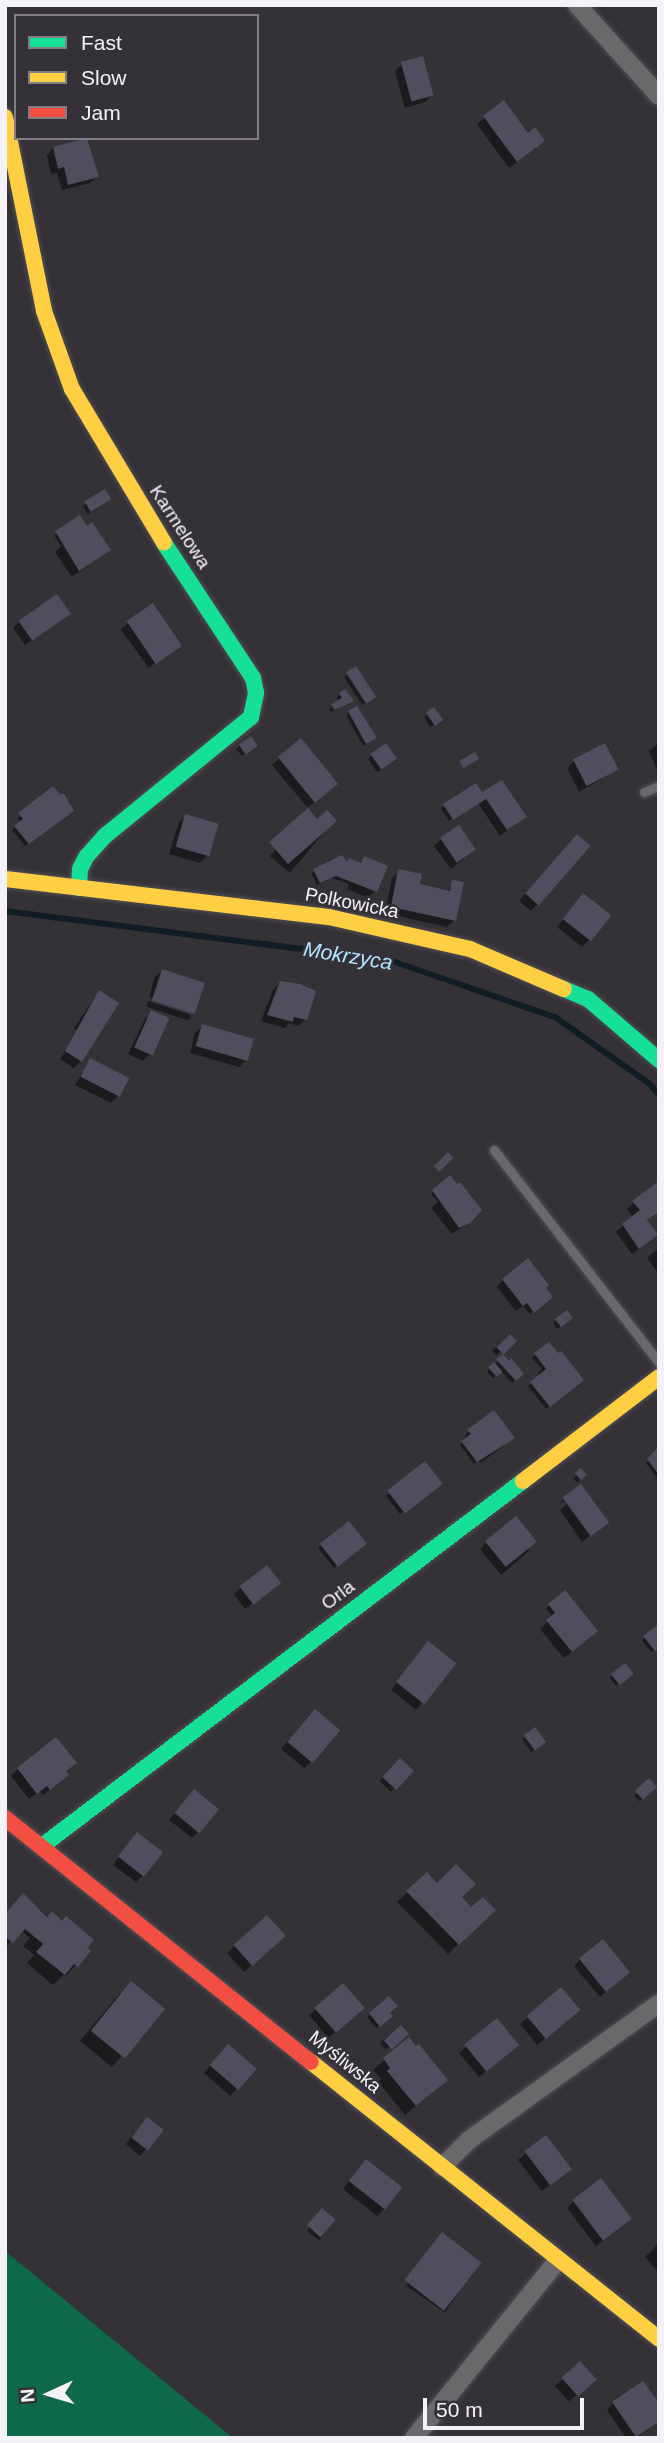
<!DOCTYPE html>
<meta charset="utf-8">
<style>
body{margin:0}
#map{position:relative;width:664px;height:2443px;overflow:hidden;background:#353237;font-family:Arial,sans-serif}
div>[style]{position:absolute}
.forest>*{inset:0;background:#0e684a}
.shadow>*{inset:0;background:#0007;transform-origin:0 0}
.stream>*{height:6px;margin:-3px;padding:0 3px;transform-origin:3px;border-radius:3px;background:#101d25}
.building>*{inset:0;background:#504d5f;transform-origin:0 0}
.roads{filter:drop-shadow(0 0 2px #504e52) drop-shadow(0 0 2px #504e52)}
.lane>*{height:9px;margin:-4.5px;padding:0 4.5px;transform-origin:4.5px;border-radius:4.5px;background:#6a686b}
.street>*{height:18px;margin:-9px;padding:0 9px;transform-origin:9px;border-radius:9px;background:#6a686b}
.fast>*{height:16px;margin:-8px;padding:0 8px;transform-origin:8px;border-radius:8px;background:#16e098}
.slow>*{height:16px;margin:-8px;padding:0 8px;transform-origin:8px;border-radius:8px;background:#ffcf43}
.jam>*{height:16px;margin:-8px;padding:0 8px;transform-origin:8px;border-radius:8px;background:#f24e42}
span{translate:-50% -50%;white-space:nowrap;text-align:center;line-height:1.15;-webkit-text-stroke:5px #353138;paint-order:stroke}
.street-label{font-size:19px;color:#f5f2f7}
.water-label{font-size:21px;color:#b2e5fe;font-style:italic}
.frame{position:absolute;inset:0;border:7px solid #f5f2f7;pointer-events:none}
.legend{position:absolute;left:14px;top:14px;width:245px;height:126px;box-sizing:border-box;background:#353138;border:2px solid #827e84;margin:0;padding:9px 12px;list-style:none;font-size:21px;color:#f5f2f7}
.legend li{display:flex;align-items:center;gap:14px;height:35px}
.legend b{width:35px;border:2px solid #827e84}
.north{position:absolute;left:14px;top:2359px;width:70px;height:70px;-webkit-text-stroke:5px #353138;paint-order:stroke;rotate:266deg;font-size:19px;font-weight:700;line-height:28px;text-align:center;color:#f5f2f7}
.north::after{content:'';display:block;margin:auto;width:24px;height:32px;background:#f5f2f7;clip-path:polygon(50% 0,100% 100%,50% 72%,0 100%)}
.scale{position:absolute;left:423px;top:2398px;width:161px;height:32px;box-sizing:border-box;border:4px solid #f5f2f7;border-top:0;padding-left:9px;font-size:21px;line-height:24px;white-space:nowrap;color:#f5f2f7;-webkit-text-stroke:5px #353138;paint-order:stroke}
</style>
<div id="map">
<div class="forest">
<i style="clip-path:polygon(5px 2251px,233px 2438px,5px 2438px)"></i>
</div>
<div class="shadow">
<i style="clip-path:polygon(402px 64px,432px 95px,425px 102px,405px 108px,395px 71px)"></i>
<i style="clip-path:polygon(504px 103px,526px 133px,535px 129px,536px 148px,509px 168px,477px 124px)"></i>
<i style="clip-path:polygon(88px 140px,97px 176px,90px 183px,62px 190px,57px 173px,51px 174px,47px 155px,53px 148px)"></i>
<i style="clip-path:polygon(106px 502px,88px 514px,83px 507px,86px 504px)"></i>
<i style="clip-path:polygon(87px 528px,109px 550px,72px 577px,55px 552px,61px 546px,54px 535px)"></i>
<i style="left:152px;top:606px;width:48px;height:39px;rotate:54deg"></i>
<i style="clip-path:polygon(68px 614px,25px 645px,13px 628px,20px 621px)"></i>
<i style="clip-path:polygon(347px 674px,371px 699px,362px 705px,344px 677px)"></i>
<i style="clip-path:polygon(340px 694px,351px 701px,331px 712px,329px 709px,339px 702px,337px 697px)"></i>
<i style="clip-path:polygon(434px 709px,437px 722px,430px 727px,424px 717px)"></i>
<i style="clip-path:polygon(349px 712px,372px 740px,363px 746px,346px 715px)"></i>
<i style="clip-path:polygon(250px 738px,253px 749px,242px 756px,236px 749px)"></i>
<i style="left:300px;top:741px;width:56px;height:37px;rotate:50deg"></i>
<i style="clip-path:polygon(659px 743px,659px 775px,649px 751px)"></i>
<i style="clip-path:polygon(371px 756px,392px 762px,377px 772px,368px 759px)"></i>
<i style="clip-path:polygon(574px 761px,617px 770px,579px 792px,567px 768px)"></i>
<i style="clip-path:polygon(481px 794px,524px 817px,500px 836px,478px 803px,449px 821px,441px 808px)"></i>
<i style="clip-path:polygon(59px 796px,68px 814px,25px 846px,12px 830px,21px 822px,17px 818px)"></i>
<i style="left:308px;top:811px;width:26px;height:59px;rotate:40deg"></i>
<i style="clip-path:polygon(186px 816px,217px 825px,207px 856px,200px 863px,169px 854px,179px 822px)"></i>
<i style="clip-path:polygon(441px 839px,474px 850px,451px 869px,434px 846px)"></i>
<i style="clip-path:polygon(570px 843px,589px 847px,531px 911px,519px 901px)"></i>
<i style="clip-path:polygon(365px 858px,375px 891px,368px 898px,347px 889px,349px 884px,332px 878px,317px 885px,311px 873px,346px 863px,360px 865px)"></i>
<i style="clip-path:polygon(399px 871px,418px 885px,448px 892px,453px 882px,454px 920px,447px 927px,385px 913px,392px 878px)"></i>
<i style="clip-path:polygon(577px 902px,589px 940px,582px 947px,557px 927px)"></i>
<i style="clip-path:polygon(162px 970px,203px 984px,192px 1015px,192px 1012px,149px 997px,155px 977px)"></i>
<i style="clip-path:polygon(280px 983px,306px 1019px,299px 1026px,289px 1023px,285px 1028px,261px 1021px,273px 990px)"></i>
<i style="clip-path:polygon(99px 992px,81px 1061px,74px 1068px,60px 1059px,77px 1031px,74px 1028px)"></i>
<i style="left:148px;top:1001px;width:45px;height:6px;rotate:18deg"></i>
<i style="clip-path:polygon(152px 1012px,166px 1019px,150px 1054px,143px 1061px,128px 1054px,145px 1019px)"></i>
<i style="clip-path:polygon(202px 1026px,246px 1060px,239px 1067px,190px 1053px,195px 1033px)"></i>
<i style="clip-path:polygon(90px 1060px,118px 1096px,111px 1103px,75px 1085px)"></i>
<i style="clip-path:polygon(450px 1178px,469px 1222px,452px 1234px,431px 1208px,438px 1202px,431px 1194px)"></i>
<i style="clip-path:polygon(634px 1202px,659px 1212px,646px 1221px,649px 1242px,632px 1254px,616px 1232px,633px 1217px,627px 1209px)"></i>
<i style="clip-path:polygon(659px 1248px,659px 1274px,647px 1258px)"></i>
<i style="clip-path:polygon(503px 1280px,544px 1288px,548px 1300px,530px 1314px,523px 1306px,516px 1311px,497px 1287px)"></i>
<i style="clip-path:polygon(566px 1312px,568px 1321px,557px 1329px,553px 1323px)"></i>
<i style="left:510px;top:1336px;width:6px;height:23px;rotate:51deg"></i>
<i style="clip-path:polygon(548px 1344px,550px 1405px,546px 1409px,528px 1386px,540px 1376px,538px 1373px,542px 1369px,532px 1358px)"></i>
<i style="clip-path:polygon(503px 1356px,522px 1374px,512px 1383px,501px 1371px,493px 1378px,487px 1372px)"></i>
<i style="clip-path:polygon(468px 1431px,513px 1438px,481px 1463px,478px 1460px,474px 1464px,460px 1445px)"></i>
<i style="clip-path:polygon(659px 1448px,659px 1481px,646px 1463px)"></i>
<i style="clip-path:polygon(425px 1463px,438px 1487px,400px 1514px,386px 1496px)"></i>
<i style="left:581px;top:1471px;width:6px;height:11px;rotate:45deg"></i>
<i style="clip-path:polygon(581px 1486px,606px 1523px,582px 1542px,560px 1510px,569px 1501px,560px 1502px)"></i>
<i style="clip-path:polygon(486px 1542px,528px 1549px,529px 1551px,501px 1575px,480px 1549px)"></i>
<i style="clip-path:polygon(321px 1545px,361px 1547px,334px 1568px,318px 1548px)"></i>
<i style="clip-path:polygon(241px 1587px,272px 1590px,245px 1609px,234px 1594px)"></i>
<i style="clip-path:polygon(565px 1592px,589px 1638px,564px 1658px,540px 1629px,553px 1617px,546px 1608px)"></i>
<i style="clip-path:polygon(645px 1637px,659px 1647px,651px 1652px,642px 1640px)"></i>
<i style="clip-path:polygon(421px 1650px,454px 1663px,416px 1710px,391px 1690px)"></i>
<i style="left:625px;top:1666px;width:10px;height:19px;rotate:53deg"></i>
<i style="clip-path:polygon(308px 1718px,311px 1762px,304px 1768px,281px 1749px)"></i>
<i style="clip-path:polygon(525px 1737px,541px 1745px,531px 1752px,522px 1739px)"></i>
<i style="left:400px;top:1760px;width:16px;height:29px;rotate:45deg"></i>
<i style="clip-path:polygon(18px 1769px,65px 1772px,60px 1782px,43px 1795px,40px 1791px,29px 1799px,11px 1776px)"></i>
<i style="left:649px;top:1781px;width:8px;height:21px;rotate:45deg"></i>
<i style="clip-path:polygon(187px 1798px,199px 1831px,192px 1838px,169px 1820px)"></i>
<i style="clip-path:polygon(130px 1841px,143px 1876px,136px 1882px,113px 1865px)"></i>
<i style="clip-path:polygon(427px 1874px,471px 1910px,493px 1910px,448px 1954px,397px 1902px)"></i>
<i style="clip-path:polygon(23px 1895px,88px 1951px,66px 1976px,64px 1974px,53px 1985px,27px 1963px,34px 1955px,23px 1946px,30px 1938px,21px 1931px,5px 1948px,5px 1916px)"></i>
<i style="clip-path:polygon(267px 1918px,277px 1943px,244px 1972px,227px 1953px)"></i>
<i style="clip-path:polygon(581px 1959px,621px 1979px,600px 1997px,574px 1966px)"></i>
<i style="clip-path:polygon(561px 1990px,571px 2017px,537px 2045px,520px 2024px)"></i>
<i style="clip-path:polygon(120px 1993px,162px 2010px,112px 2067px,80px 2041px)"></i>
<i style="clip-path:polygon(388px 1998px,390px 2016px,376px 2028px,367px 2017px)"></i>
<i style="clip-path:polygon(316px 2009px,356px 2014px,328px 2038px,309px 2015px)"></i>
<i style="clip-path:polygon(497px 2020px,510px 2051px,479px 2077px,459px 2053px)"></i>
<i style="left:401px;top:2027px;width:9px;height:26px;rotate:54deg"></i>
<i style="clip-path:polygon(408px 2039px,436px 2090px,405px 2115px,378px 2082px,381px 2079px,373px 2070px)"></i>
<i style="clip-path:polygon(221px 2053px,237px 2089px,230px 2096px,204px 2073px)"></i>
<i style="clip-path:polygon(140px 2126px,162px 2131px,140px 2156px,126px 2144px)"></i>
<i style="clip-path:polygon(545px 2137px,563px 2175px,542px 2191px,518px 2160px)"></i>
<i style="clip-path:polygon(359px 2168px,384px 2209px,377px 2216px,343px 2189px)"></i>
<i style="clip-path:polygon(574px 2201px,623px 2225px,596px 2246px,567px 2208px)"></i>
<i style="left:322px;top:2211px;width:15px;height:25px;rotate:37deg"></i>
<i style="left:439px;top:2237px;width:47px;height:59px;rotate:34deg"></i>
<i style="clip-path:polygon(659px 2243px,659px 2273px,645px 2257px)"></i>
<i style="left:580px;top:2364px;width:21px;height:33px;rotate:49deg"></i>
<i style="clip-path:polygon(613px 2403px,659px 2422px,636px 2438px,626px 2438px,607px 2410px)"></i>
</div>
<div class="stream">
<i style="left:5px;top:911px;width:387px;rotate:7.3deg"></i>
<i style="left:389px;top:960px;width:176px;rotate:19deg"></i>
<i style="left:555px;top:1017px;width:116px;rotate:35.2deg"></i>
<i style="left:650px;top:1084px;width:14px;rotate:51deg"></i>
</div>
<div class="building">
<i style="left:423px;top:56px;width:41px;height:23px;rotate:75deg"></i>
<i style="clip-path:polygon(504px 100px,528px 133px,535px 127px,545px 141px,517px 162px,483px 116px)"></i>
<i style="clip-path:polygon(87px 138px,99px 177px,68px 185px,64px 167px,58px 169px,53px 147px)"></i>
<i style="left:105px;top:489px;width:12px;height:24px;rotate:59deg"></i>
<i style="clip-path:polygon(80px 515px,87px 526px,92px 522px,111px 550px,79px 571px,55px 531px)"></i>
<i style="left:57px;top:594px;width:24px;height:47px;rotate:55deg"></i>
<i style="left:153px;top:603px;width:52px;height:32px;rotate:56deg"></i>
<i style="left:356px;top:666px;width:37px;height:12px;rotate:57deg"></i>
<i style="clip-path:polygon(345px 689px,354px 701px,334px 710px,331px 704px,342px 698px,339px 693px)"></i>
<i style="clip-path:polygon(357px 706px,377px 738px,366px 744px,348px 711px)"></i>
<i style="left:434px;top:707px;width:16px;height:10px;rotate:55deg"></i>
<i style="left:251px;top:736px;width:12px;height:15px;rotate:55deg"></i>
<i style="left:301px;top:738px;width:59px;height:30px;rotate:51deg"></i>
<i style="left:386px;top:743px;width:19px;height:19px;rotate:55deg"></i>
<i style="left:605px;top:743px;width:30px;height:36px;rotate:63deg"></i>
<i style="left:475px;top:752px;width:8px;height:18px;rotate:60deg"></i>
<i style="clip-path:polygon(502px 780px,527px 817px,507px 830px,486px 799px,453px 820px,443px 804px,476px 783px,482px 792px)"></i>
<i style="clip-path:polygon(53px 786px,60px 794px,64px 794px,74px 811px,29px 844px,14px 826px,23px 819px,18px 813px)"></i>
<i style="clip-path:polygon(308px 808px,317px 819px,327px 810px,337px 821px,288px 864px,269px 842px)"></i>
<i style="left:185px;top:814px;width:35px;height:34px;rotate:16deg"></i>
<i style="left:459px;top:825px;width:30px;height:23px;rotate:56deg"></i>
<i style="left:577px;top:834px;width:18px;height:79px;rotate:41deg"></i>
<i style="clip-path:polygon(342px 855px,347px 862px,349px 858px,361px 863px,364px 856px,388px 866px,377px 892px,336px 876px,320px 883px,313px 869px)"></i>
<i style="clip-path:polygon(398px 869px,422px 874px,420px 884px,450px 891px,452px 880px,464px 882px,456px 921px,391px 907px)"></i>
<i style="left:583px;top:893px;width:36px;height:33px;rotate:38deg"></i>
<i style="left:162px;top:969px;width:45px;height:33px;rotate:18deg"></i>
<i style="clip-path:polygon(280px 981px,300px 984px,316px 991px,307px 1020px,294px 1017px,293px 1022px,267px 1015px)"></i>
<i style="clip-path:polygon(99px 990px,119px 1003px,82px 1062px,65px 1051px)"></i>
<i style="left:151px;top:1010px;width:20px;height:41px;rotate:24deg"></i>
<i style="left:202px;top:1024px;width:54px;height:23px;rotate:16deg"></i>
<i style="left:90px;top:1058px;width:44px;height:21px;rotate:27deg"></i>
<i style="left:448px;top:1152px;width:8px;height:20px;rotate:45deg"></i>
<i style="clip-path:polygon(450px 1175px,457px 1184px,460px 1182px,482px 1210px,470px 1223px,459px 1228px,432px 1190px)"></i>
<i style="clip-path:polygon(659px 1181px,659px 1212px,647px 1220px,658px 1235px,639px 1249px,622px 1224px,640px 1210px,632px 1201px)"></i>
<i style="clip-path:polygon(528px 1258px,549px 1285px,546px 1288px,553px 1297px,534px 1313px,527px 1303px,523px 1306px,502px 1279px)"></i>
<i style="left:567px;top:1310px;width:10px;height:15px;rotate:53deg"></i>
<i style="left:510px;top:1334px;width:10px;height:19px;rotate:45deg"></i>
<i style="clip-path:polygon(549px 1342px,558px 1353px,561px 1351px,584px 1380px,550px 1407px,530px 1382px,546px 1369px,534px 1353px)"></i>
<i style="clip-path:polygon(503px 1354px,509px 1361px,511px 1358px,524px 1374px,516px 1381px,496px 1359px)"></i>
<i style="left:494px;top:1362px;width:13px;height:8px;rotate:48deg"></i>
<i style="clip-path:polygon(494px 1410px,515px 1438px,477px 1462px,461px 1441px,471px 1434px,467px 1430px)"></i>
<i style="clip-path:polygon(659px 1446px,659px 1475px,647px 1459px)"></i>
<i style="left:425px;top:1461px;width:29px;height:48px;rotate:52deg"></i>
<i style="left:581px;top:1468px;width:9px;height:8px;rotate:49deg"></i>
<i style="left:581px;top:1484px;width:48px;height:23px;rotate:54deg"></i>
<i style="left:516px;top:1516px;width:33px;height:40px;rotate:51deg"></i>
<i style="left:349px;top:1521px;width:29px;height:37px;rotate:52deg"></i>
<i style="left:267px;top:1565px;width:23px;height:35px;rotate:52deg"></i>
<i style="clip-path:polygon(565px 1590px,598px 1631px,572px 1652px,546px 1620px,555px 1613px,548px 1604px)"></i>
<i style="clip-path:polygon(659px 1624px,659px 1648px,655px 1651px,643px 1636px)"></i>
<i style="left:428px;top:1641px;width:36px;height:52px;rotate:38deg"></i>
<i style="left:625px;top:1663px;width:14px;height:18px;rotate:51deg"></i>
<i style="left:315px;top:1709px;width:33px;height:43px;rotate:40deg"></i>
<i style="left:535px;top:1727px;width:19px;height:14px;rotate:54deg"></i>
<i style="clip-path:polygon(56px 1737px,77px 1763px,66px 1771px,69px 1775px,50px 1790px,47px 1786px,37px 1794px,17px 1768px)"></i>
<i style="left:400px;top:1758px;width:19px;height:26px;rotate:43deg"></i>
<i style="left:649px;top:1778px;width:12px;height:19px;rotate:48deg"></i>
<i style="left:194px;top:1789px;width:32px;height:31px;rotate:39deg"></i>
<i style="left:137px;top:1832px;width:33px;height:31px;rotate:38deg"></i>
<i style="clip-path:polygon(456px 1864px,476px 1884px,462px 1897px,471px 1907px,483px 1897px,496px 1910px,459px 1945px,406px 1891px,427px 1872px,437px 1883px)"></i>
<i style="clip-path:polygon(23px 1893px,47px 1917px,52px 1911px,62px 1921px,66px 1916px,94px 1940px,87px 1948px,91px 1951px,78px 1967px,74px 1964px,65px 1975px,36px 1952px,43px 1944px,25px 1929px,13px 1943px,5px 1937px,5px 1914px)"></i>
<i style="left:267px;top:1915px;width:28px;height:45px;rotate:48deg"></i>
<i style="left:603px;top:1939px;width:43px;height:31px;rotate:51deg"></i>
<i style="left:131px;top:1981px;width:44px;height:64px;rotate:39deg"></i>
<i style="left:343px;top:1983px;width:33px;height:38px;rotate:49deg"></i>
<i style="left:561px;top:1987px;width:30px;height:45px;rotate:50deg"></i>
<i style="clip-path:polygon(389px 1996px,398px 2006px,390px 2013px,393px 2016px,380px 2027px,369px 2013px)"></i>
<i style="left:497px;top:2018px;width:35px;height:42px;rotate:51deg"></i>
<i style="left:401px;top:2025px;width:12px;height:23px;rotate:48deg"></i>
<i style="clip-path:polygon(409px 2037px,416px 2046px,419px 2044px,448px 2080px,416px 2106px,387px 2071px,390px 2068px,383px 2058px)"></i>
<i style="left:228px;top:2044px;width:38px;height:28px;rotate:41deg"></i>
<i style="left:147px;top:2117px;width:21px;height:26px;rotate:37deg"></i>
<i style="left:546px;top:2135px;width:43px;height:27px;rotate:53deg"></i>
<i style="left:366px;top:2159px;width:46px;height:28px;rotate:38deg"></i>
<i style="left:601px;top:2178px;width:51px;height:36px;rotate:53deg"></i>
<i style="left:322px;top:2208px;width:18px;height:23px;rotate:41deg"></i>
<i style="left:442px;top:2232px;width:50px;height:61px;rotate:38deg"></i>
<i style="left:580px;top:2361px;width:25px;height:25px;rotate:48deg"></i>
<i style="clip-path:polygon(643px 2381px,659px 2403px,659px 2422px,636px 2437px,612px 2402px)"></i>
</div>
<div class="roads">
<div class="lane">
<i style="left:644px;top:792px;width:16px;rotate:-22deg"></i>
<i style="left:494px;top:1150px;width:269px;rotate:52.2deg"></i>
</div>
<div class="street">
<i style="left:577px;top:5px;width:122px;rotate:48deg"></i>
<i style="left:442px;top:2167px;width:38px;rotate:-45deg"></i>
<i style="left:469px;top:2140px;width:233px;rotate:-35.7deg"></i>
<i style="left:414px;top:2438px;width:229px;rotate:-51deg"></i>
</div>
<div class="fast">
<i style="left:79px;top:888px;width:19px;rotate:-87deg"></i>
<i style="left:80px;top:869px;width:13px;rotate:-63deg"></i>
<i style="left:86px;top:857px;width:30px;rotate:-48deg"></i>
<i style="left:106px;top:835px;width:187px;rotate:-39.1deg"></i>
<i style="left:251px;top:717px;width:25px;rotate:-78deg"></i>
<i style="left:256px;top:693px;width:15px;rotate:-101deg"></i>
<i style="left:253px;top:678px;width:162px;rotate:-123.4deg"></i>
<i style="left:564px;top:989px;width:26px;rotate:23deg"></i>
<i style="left:588px;top:999px;width:94px;rotate:40.7deg"></i>
<i style="left:42px;top:1846px;width:604px;rotate:-37.19deg"></i>
</div>
<div class="slow">
<i style="left:5px;top:117px;width:198px;rotate:78.6deg"></i>
<i style="left:44px;top:311px;width:83px;rotate:70.3deg"></i>
<i style="left:72px;top:389px;width:179px;rotate:59.1deg"></i>
<i style="left:5px;top:879px;width:326px;rotate:6.7deg"></i>
<i style="left:329px;top:917px;width:145px;rotate:12.8deg"></i>
<i style="left:470px;top:949px;width:102px;rotate:23.1deg"></i>
<i style="left:523px;top:1481px;width:171px;rotate:-37.4deg"></i>
<i style="left:311px;top:2062px;width:445px;rotate:38.5deg"></i>
</div>
<div class="jam">
<i style="left:5px;top:1818px;width:391px;rotate:38.6deg"></i>
</div>
</div>
<div class="street-label">
<span style="left:180px;top:527px;rotate:57deg">Karmelowa</span>
<span style="left:352px;top:903px;rotate:11deg">Polkowicka</span>
<span style="left:338px;top:1595px;rotate:-37deg">Orla</span>
<span style="left:345px;top:2062px;rotate:39deg">Myśliwska</span>
</div>
<div class="water-label">
<span style="left:348px;top:956px;rotate:9deg">Mokrzyca</span>
</div>
<div class="frame"></div>
<ul class="legend">
<li><b style="height:9px;background:#16e098"></b>Fast</li>
<li><b style="height:9px;background:#ffcf43"></b>Slow</li>
<li><b style="height:9px;background:#f24e42"></b>Jam</li>
</ul>
<div class="north">N</div>
<div class="scale">50 m</div>
</div>
